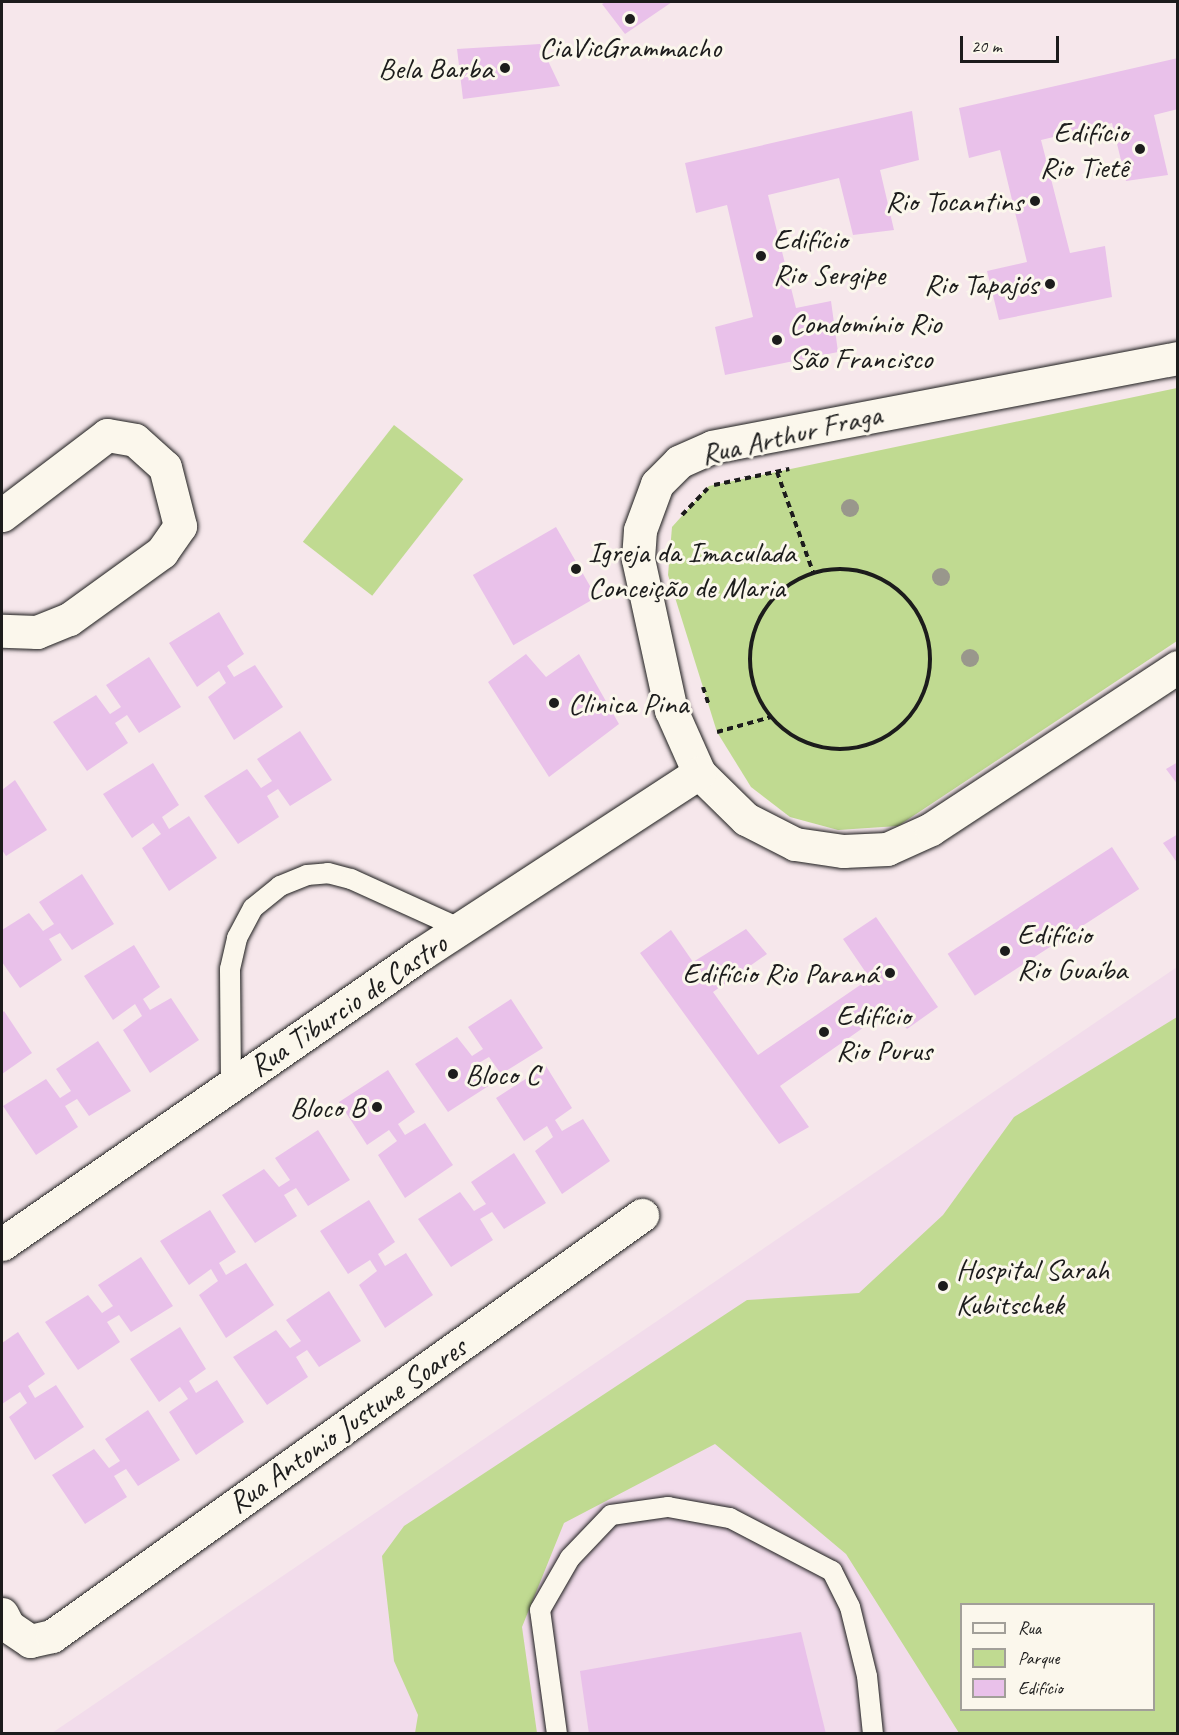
<!DOCTYPE html>
<meta charset="utf-8">
<style>
body{margin:0}
#map{position:relative;width:1179px;height:1735px;overflow:hidden;background:#f6e7eb;font-family:Caveat,sans-serif}
div>[style]{position:absolute}
.built>*{inset:0;background:#f2dceb}
.green>*{inset:0;background:#c0da91;transform-origin:0 0}
.building>*{inset:0;background:#e9c1ea;transform-origin:0 0}
.path>*{height:4px;margin-top:-2px;transform-origin:0;background:repeating-linear-gradient(90deg,#1c1c1c 0 6px,transparent 0 10.5px)}
.path>.ring{margin:-2px;padding:0;box-sizing:content-box;background:none;border:4px solid #1c1c1c;border-radius:50%}
.roads{filter:drop-shadow(0 0 2px #1c1c1c) drop-shadow(0 0 2px #1c1c1c)}
.service>*{height:20px;margin:-10px;padding:0 10px;transform-origin:10px;border-radius:10px;background:#fbf7ec}
.minor>*{height:33px;margin:-16.5px;padding:0 16.5px;transform-origin:16.5px;border-radius:16.5px;background:#fbf7ec}
.trees>*{width:18px;height:18px;margin:-9px;border-radius:50%;background:#99978c}
.dots>*{width:16px;height:16px;translate:-50% -50%;box-sizing:border-box;border:3px solid #fbf7ec;border-radius:50%}
span{translate:-50% -50%;white-space:nowrap;text-align:center;line-height:1.15;-webkit-text-stroke:6px #fbf7ec;paint-order:stroke}
.poi-label{font-size:30px;color:#1c1c1c}
.right{translate:-100% -50%;text-align:right}
.left{translate:0 -50%;text-align:left}
.street-label{font-size:30px;color:#1c1c1c}
.frame{position:absolute;inset:0;border:3px solid #1c1c1c;pointer-events:none}
.legend{position:absolute;left:960px;top:1603px;width:195px;height:108px;box-sizing:border-box;background:#fbf7ec;border:2px solid #a29f99;margin:0;padding:8px 10px;list-style:none;font-size:18px;color:#1c1c1c}
.legend li{display:flex;align-items:center;gap:12px;height:30px}
.legend b{width:30px;border:2px solid #a29f99}
.scale{position:absolute;left:960px;top:36px;width:99px;height:27px;box-sizing:border-box;border:3px solid #1c1c1c;border-top:0;padding-left:8px;font-size:18px;line-height:21px;white-space:nowrap;color:#1c1c1c;-webkit-text-stroke:4px #fbf7ec;paint-order:stroke}
</style>
<div id="map">
<div class="built">
<i style="clip-path:polygon(evenodd,1177px 967px,1177px 1733px,52px 1733px,1177px 967px,962px 1604px,1154px 1604px,1154px 1710px,962px 1710px,962px 1604px)"></i>
</div>
<div class="green">
<i style="clip-path:polygon(1177px 388px,1177px 641px,898px 826px,838px 830px,790px 817px,751px 787px,717px 732px,668px 575px,672px 527px,709px 486px)"></i>
<i style="left:394px;top:425px;width:88px;height:148px;rotate:38deg"></i>
<i style="clip-path:polygon(evenodd,1177px 1017px,1177px 1733px,959px 1733px,846px 1554px,715px 1444px,564px 1523px,522px 1627px,537px 1733px,415px 1733px,418px 1715px,394px 1661px,382px 1556px,404px 1526px,747px 1300px,859px 1293px,943px 1215px,1014px 1117px,1177px 1017px,1154px 1604px,1154px 1710px,962px 1710px,962px 1604px,1154px 1604px)"></i>
</div>
<div class="building">
<i style="clip-path:polygon(606px 2px,672px 2px,625px 34px,602px 4px)"></i>
<i style="clip-path:polygon(540px 44px,560px 86px,463px 99px,457px 49px)"></i>
<i style="clip-path:polygon(1178px 58px,1178px 109px,1154px 115px,1168px 175px,1126px 181px,1112px 123px,1041px 140px,1070px 253px,1105px 246px,1112px 297px,999px 320px,987px 271px,1027px 262px,1000px 150px,969px 158px,959px 108px)"></i>
<i style="clip-path:polygon(912px 111px,919px 160px,880px 170px,894px 230px,853px 235px,839px 178px,768px 195px,796px 308px,831px 301px,838px 352px,725px 375px,715px 327px,753px 317px,727px 205px,696px 213px,685px 163px)"></i>
<i style="left:556px;top:527px;width:81px;height:96px;rotate:60deg"></i>
<i style="clip-path:polygon(219px 612px,244px 654px,227px 666px,234px 677px,255px 665px,283px 707px,234px 740px,208px 697px,226px 683px,219px 671px,197px 687px,169px 643px)"></i>
<i style="clip-path:polygon(526px 654px,546px 677px,579px 654px,619px 724px,549px 777px,488px 682px)"></i>
<i style="clip-path:polygon(149px 657px,181px 707px,139px 733px,127px 715px,115px 723px,128px 743px,87px 771px,53px 722px,96px 695px,110px 714px,121px 707px,106px 685px)"></i>
<i style="clip-path:polygon(300px 731px,332px 780px,290px 806px,278px 789px,267px 796px,279px 817px,238px 844px,204px 796px,247px 769px,261px 788px,272px 781px,257px 759px)"></i>
<i style="clip-path:polygon(1178px 762px,1178px 785px,1166px 769px)"></i>
<i style="clip-path:polygon(153px 763px,179px 805px,162px 817px,169px 829px,189px 816px,217px 858px,169px 891px,142px 848px,161px 834px,153px 823px,132px 838px,103px 794px)"></i>
<i style="clip-path:polygon(15px 780px,47px 830px,6px 856px,2px 850px,2px 790px)"></i>
<i style="clip-path:polygon(1178px 834px,1178px 864px,1163px 843px)"></i>
<i style="left:1112px;top:847px;width:50px;height:196px;rotate:57deg"></i>
<i style="clip-path:polygon(82px 874px,114px 924px,72px 950px,60px 933px,49px 939px,62px 960px,20px 988px,2px 962px,2px 930px,29px 913px,43px 931px,54px 924px,39px 902px)"></i>
<i style="clip-path:polygon(876px 917px,938px 1007px,907px 1029px,890px 1009px,780px 1086px,809px 1127px,779px 1144px,640px 953px,671px 930px,693px 962px,746px 929px,767px 954px,713px 992px,758px 1055px,869px 979px,875px 986px,843px 939px)"></i>
<i style="clip-path:polygon(134px 945px,160px 987px,143px 999px,150px 1010px,171px 998px,199px 1040px,150px 1073px,123px 1030px,142px 1016px,135px 1004px,113px 1020px,84px 976px)"></i>
<i style="clip-path:polygon(511px 999px,543px 1048px,501px 1074px,489px 1057px,477px 1064px,490px 1085px,448px 1112px,415px 1064px,457px 1037px,472px 1056px,483px 1049px,468px 1027px)"></i>
<i style="clip-path:polygon(4px 1011px,32px 1053px,2px 1074px,2px 1013px)"></i>
<i style="clip-path:polygon(98px 1041px,131px 1091px,89px 1116px,77px 1099px,65px 1106px,78px 1127px,36px 1155px,3px 1106px,46px 1079px,60px 1098px,71px 1091px,56px 1069px)"></i>
<i style="clip-path:polygon(546px 1066px,572px 1108px,555px 1120px,562px 1131px,583px 1119px,610px 1161px,562px 1194px,535px 1151px,553px 1137px,547px 1126px,524px 1141px,496px 1098px)"></i>
<i style="clip-path:polygon(388px 1070px,415px 1112px,398px 1124px,405px 1135px,425px 1123px,453px 1165px,405px 1198px,378px 1155px,397px 1141px,389px 1130px,367px 1145px,339px 1102px)"></i>
<i style="clip-path:polygon(318px 1130px,350px 1180px,308px 1206px,296px 1188px,284px 1195px,297px 1216px,255px 1243px,222px 1195px,264px 1169px,279px 1187px,290px 1180px,275px 1158px)"></i>
<i style="clip-path:polygon(514px 1153px,546px 1203px,504px 1229px,492px 1212px,480px 1219px,493px 1240px,451px 1267px,418px 1219px,460px 1192px,474px 1211px,486px 1204px,471px 1182px)"></i>
<i style="clip-path:polygon(369px 1200px,395px 1242px,378px 1254px,385px 1266px,406px 1253px,433px 1295px,385px 1328px,359px 1285px,377px 1271px,370px 1260px,348px 1274px,320px 1231px)"></i>
<i style="clip-path:polygon(210px 1210px,236px 1252px,219px 1263px,226px 1275px,246px 1263px,274px 1305px,226px 1338px,199px 1295px,218px 1281px,211px 1269px,189px 1285px,160px 1241px)"></i>
<i style="clip-path:polygon(141px 1257px,173px 1306px,131px 1332px,119px 1315px,107px 1322px,120px 1342px,78px 1370px,45px 1322px,88px 1295px,102px 1313px,113px 1306px,98px 1285px)"></i>
<i style="clip-path:polygon(329px 1291px,361px 1341px,319px 1367px,307px 1350px,296px 1357px,308px 1377px,267px 1405px,233px 1357px,276px 1330px,290px 1348px,301px 1341px,286px 1320px)"></i>
<i style="clip-path:polygon(180px 1327px,206px 1369px,189px 1381px,196px 1393px,217px 1380px,244px 1422px,196px 1455px,169px 1412px,188px 1399px,180px 1387px,159px 1402px,130px 1359px)"></i>
<i style="clip-path:polygon(18px 1332px,45px 1374px,28px 1386px,35px 1398px,56px 1385px,84px 1427px,35px 1460px,9px 1417px,27px 1403px,20px 1392px,2px 1404px,2px 1343px)"></i>
<i style="clip-path:polygon(148px 1410px,180px 1460px,138px 1486px,126px 1469px,114px 1476px,127px 1497px,85px 1524px,52px 1475px,94px 1449px,109px 1468px,120px 1461px,105px 1439px)"></i>
<i style="clip-path:polygon(801px 1632px,826px 1734px,589px 1734px,580px 1671px)"></i>
</div>
<div class="path">
<i style="left:777px;top:472px;width:106px;rotate:70.2deg"></i>
<i style="left:714px;top:485px;width:77px;rotate:-12deg"></i>
<i style="left:682px;top:515px;width:37px;rotate:-46deg"></i>
<i class="ring" style="left:750px;top:569px;width:176px;height:176px"></i>
<i style="left:703px;top:687px;width:20px;rotate:72deg"></i>
<i style="left:717px;top:732px;width:56px;rotate:-15.5deg"></i>
</div>
<div class="roads">
<div class="service">
<i style="left:231px;top:1085px;width:116px;rotate:-90.5deg"></i>
<i style="left:230px;top:969px;width:32px;rotate:-77deg"></i>
<i style="left:237px;top:938px;width:34px;rotate:-62deg"></i>
<i style="left:253px;top:908px;width:35px;rotate:-39deg"></i>
<i style="left:280px;top:886px;width:29px;rotate:-22deg"></i>
<i style="left:307px;top:875px;width:21px;rotate:-5deg"></i>
<i style="left:328px;top:873px;width:24px;rotate:15deg"></i>
<i style="left:351px;top:879px;width:121px;rotate:24.4deg"></i>
<i style="left:557px;top:1734px;width:125px;rotate:-97.8deg"></i>
<i style="left:540px;top:1610px;width:60px;rotate:-60deg"></i>
<i style="left:570px;top:1558px;width:59px;rotate:-46.4deg"></i>
<i style="left:611px;top:1515px;width:58px;rotate:-8deg"></i>
<i style="left:668px;top:1507px;width:63px;rotate:10.1deg"></i>
<i style="left:730px;top:1518px;width:115px;rotate:27.5deg"></i>
<i style="left:832px;top:1571px;width:40px;rotate:63.4deg"></i>
<i style="left:850px;top:1607px;width:71px;rotate:76.2deg"></i>
<i style="left:867px;top:1676px;width:58px;rotate:84.1deg"></i>
</div>
<div class="minor">
<i style="left:1178px;top:358px;width:474px;rotate:169.2deg"></i>
<i style="left:712px;top:447px;width:36px;rotate:156deg"></i>
<i style="left:679px;top:462px;width:31px;rotate:135deg"></i>
<i style="left:657px;top:484px;width:49px;rotate:110.3deg"></i>
<i style="left:640px;top:530px;width:29px;rotate:94deg"></i>
<i style="left:638px;top:559px;width:155px;rotate:77.7deg"></i>
<i style="left:671px;top:710px;width:69px;rotate:66deg"></i>
<i style="left:699px;top:773px;width:66px;rotate:44.4deg"></i>
<i style="left:746px;top:819px;width:55px;rotate:27deg"></i>
<i style="left:795px;top:844px;width:49px;rotate:8.3deg"></i>
<i style="left:843px;top:851px;width:44px;rotate:-2.6deg"></i>
<i style="left:887px;top:849px;width:48px;rotate:-24.4deg"></i>
<i style="left:931px;top:829px;width:295px;rotate:-33.3deg"></i>
<i style="left:2px;top:515px;width:132px;rotate:-37.3deg"></i>
<i style="left:107px;top:435px;width:28px;rotate:10deg"></i>
<i style="left:135px;top:440px;width:40px;rotate:42deg"></i>
<i style="left:165px;top:467px;width:61px;rotate:75.7deg"></i>
<i style="left:180px;top:526px;width:32px;rotate:125deg"></i>
<i style="left:162px;top:552px;width:115px;rotate:144.2deg"></i>
<i style="left:69px;top:619px;width:35px;rotate:158deg"></i>
<i style="left:37px;top:632px;width:35px;rotate:-178deg"></i>
<i style="left:2px;top:1244px;width:510px;rotate:-34.69deg"></i>
<i style="left:421px;top:954px;width:332px;rotate:-33.1deg"></i>
<i style="left:2px;top:1614px;width:13px;rotate:63deg"></i>
<i style="left:8px;top:1626px;width:27px;rotate:34deg"></i>
<i style="left:30px;top:1641px;width:23px;rotate:-13deg"></i>
<i style="left:52px;top:1636px;width:725px;rotate:-35.51deg"></i>
</div>
</div>
<div class="trees">
<i style="left:850px;top:508px"></i>
<i style="left:941px;top:577px"></i>
<i style="left:970px;top:658px"></i>
</div>
<div class="dots">
<i style="left:630px;top:19px;background:#1c1c1c"></i>
<i style="left:505px;top:68px;background:#1c1c1c"></i>
<i style="left:1140px;top:149px;background:#1c1c1c"></i>
<i style="left:1035px;top:201px;background:#1c1c1c"></i>
<i style="left:761px;top:256px;background:#1c1c1c"></i>
<i style="left:1050px;top:284px;background:#1c1c1c"></i>
<i style="left:777px;top:340px;background:#1c1c1c"></i>
<i style="left:576px;top:569px;background:#1c1c1c"></i>
<i style="left:554px;top:703px;background:#1c1c1c"></i>
<i style="left:1005px;top:951px;background:#1c1c1c"></i>
<i style="left:890px;top:973px;background:#1c1c1c"></i>
<i style="left:824px;top:1032px;background:#1c1c1c"></i>
<i style="left:453px;top:1074px;background:#1c1c1c"></i>
<i style="left:377px;top:1107px;background:#1c1c1c"></i>
<i style="left:943px;top:1286px;background:#1c1c1c"></i>
</div>
<div class="poi-label">
<span style="left:630px;top:47px">CiaVicGrammacho</span>
<span class="right" style="left:493px;top:68px">Bela Barba</span>
<span class="right" style="left:1128px;top:149px">Edifício<br>Rio Tietê</span>
<span class="right" style="left:1023px;top:201px">Rio Tocantins</span>
<span class="left" style="left:773px;top:256px">Edifício<br>Rio Sergipe</span>
<span class="right" style="left:1038px;top:284px">Rio Tapajós</span>
<span class="left" style="left:789px;top:340px">Condomínio Rio<br>São Francisco</span>
<span class="left" style="left:588px;top:569px">Igreja da Imaculada<br>Conceição de Maria</span>
<span class="left" style="left:568px;top:703px">Clinica Pina</span>
<span class="left" style="left:1017px;top:951px">Edifício<br>Rio Guaíba</span>
<span class="right" style="left:878px;top:973px">Edifício Rio Paraná</span>
<span class="left" style="left:836px;top:1032px">Edifício<br>Rio Purus</span>
<span class="left" style="left:465px;top:1074px">Bloco C</span>
<span class="right" style="left:365px;top:1107px">Bloco B</span>
<span class="left" style="left:956px;top:1286px">Hospital Sarah<br>Kubitschek</span>
</div>
<div class="street-label">
<span style="left:791px;top:434px;rotate:-13deg">Rua Arthur Fraga</span>
<span style="left:348px;top:1005px;rotate:-34deg">Rua Tiburcio de Castro</span>
<span style="left:347px;top:1425px;rotate:-35deg">Rua Antonio Justune Soares</span>
</div>
<div class="frame"></div>
<ul class="legend">
<li><b style="height:8px;background:#fbf7ec"></b>Rua</li>
<li><b style="height:16px;background:#c0da91"></b>Parque</li>
<li><b style="height:16px;background:#e9c1ea"></b>Edifício</li>
</ul>
<div class="scale">20 m</div>
</div>
